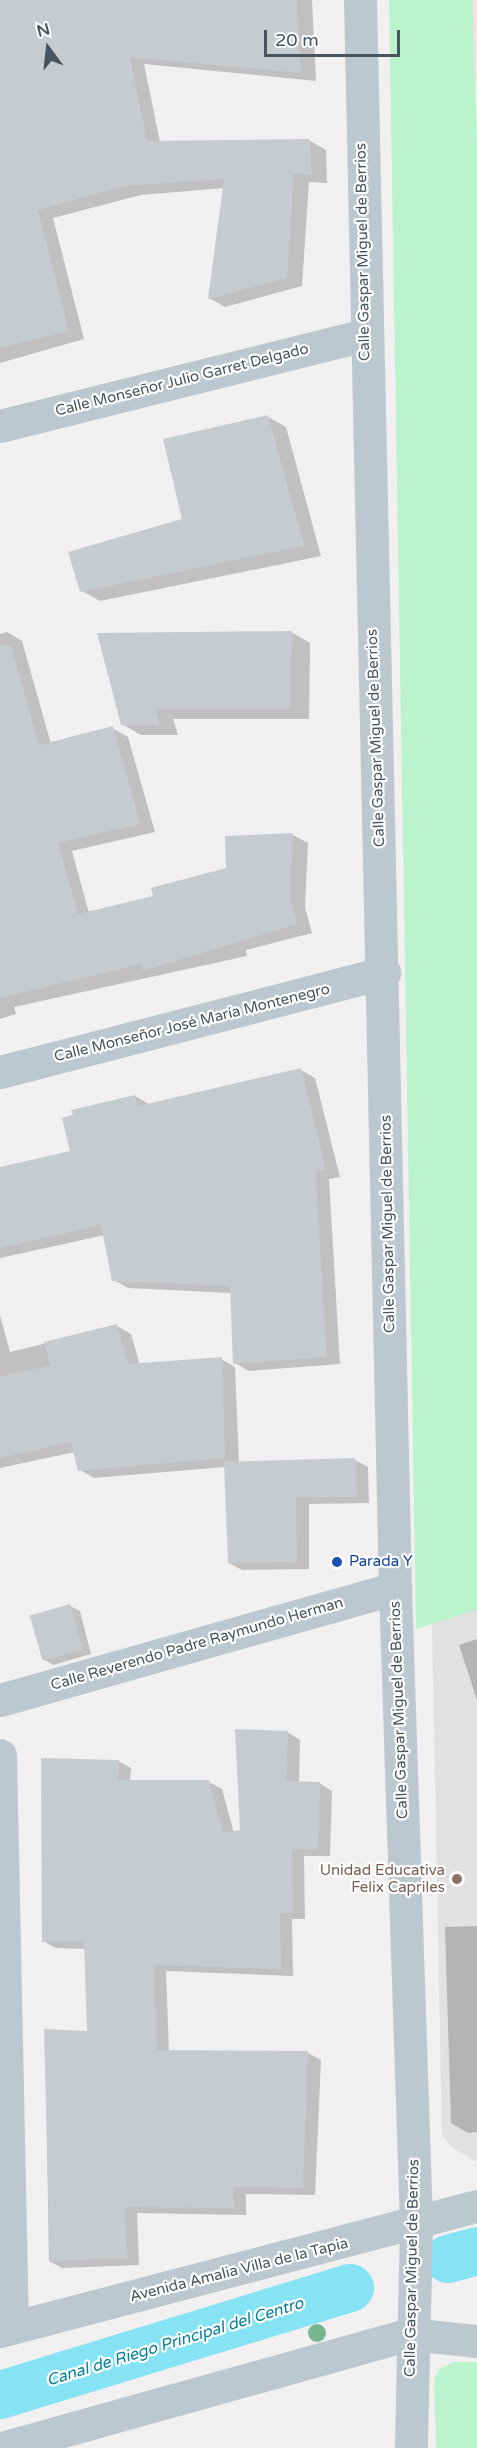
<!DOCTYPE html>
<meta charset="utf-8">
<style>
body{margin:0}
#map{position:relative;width:477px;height:2448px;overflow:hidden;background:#f2eff0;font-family:"Varela Round",sans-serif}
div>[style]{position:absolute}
.education>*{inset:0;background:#e3e0e2}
.medical>*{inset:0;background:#fde0df}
.green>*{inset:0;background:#bbf3cd}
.shadow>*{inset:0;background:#0003}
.canal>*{height:48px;margin:-24px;padding:0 24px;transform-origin:24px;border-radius:24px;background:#85e3f3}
.building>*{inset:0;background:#c6cbd0;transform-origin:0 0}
.minor>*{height:33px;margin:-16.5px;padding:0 16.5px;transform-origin:16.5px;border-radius:16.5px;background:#bcc8d0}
.trees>*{width:18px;height:18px;margin:-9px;border-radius:50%;background:#76b691}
.dots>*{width:16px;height:16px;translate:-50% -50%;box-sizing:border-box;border:3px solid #fff;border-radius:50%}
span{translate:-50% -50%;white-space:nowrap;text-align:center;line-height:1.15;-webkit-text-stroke:4.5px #fff;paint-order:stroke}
.street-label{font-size:15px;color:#46555f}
.transit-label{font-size:15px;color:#164399}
.left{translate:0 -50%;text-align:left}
.education-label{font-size:15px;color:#785e54}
.right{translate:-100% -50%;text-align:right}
.water-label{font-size:16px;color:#048196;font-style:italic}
.north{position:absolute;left:18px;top:18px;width:60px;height:60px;-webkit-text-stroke:4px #fff;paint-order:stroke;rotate:345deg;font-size:16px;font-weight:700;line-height:24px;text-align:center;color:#46555f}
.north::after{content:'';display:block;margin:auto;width:21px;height:27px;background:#46555f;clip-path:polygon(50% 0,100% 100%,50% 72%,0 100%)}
.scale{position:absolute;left:264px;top:30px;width:136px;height:27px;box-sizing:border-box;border:3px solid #46555f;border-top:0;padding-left:8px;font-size:18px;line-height:21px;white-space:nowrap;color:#46555f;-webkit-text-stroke:4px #fff;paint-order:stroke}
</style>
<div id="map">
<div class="education">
<i style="clip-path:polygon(477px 1610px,477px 2162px,451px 2147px,442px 2134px,432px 1623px)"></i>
</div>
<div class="medical">
<i style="clip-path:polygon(473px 0,477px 0,477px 80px,475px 80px)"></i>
</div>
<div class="green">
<i style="clip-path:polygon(389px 0,473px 0,477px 144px,477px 1610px,416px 1629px)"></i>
<i style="clip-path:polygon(454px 2362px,477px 2362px,477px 2448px,436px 2448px,434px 2380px,439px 2369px)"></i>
</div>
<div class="shadow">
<i style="clip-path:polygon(0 0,312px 0,316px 81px,144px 64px,160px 142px,310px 141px,326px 150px,327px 183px,309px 182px,302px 286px,225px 307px,209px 298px,224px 188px,141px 195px,53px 218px,84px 339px,0 363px)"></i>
<i style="clip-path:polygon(268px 417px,286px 427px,321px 556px,100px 601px,82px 591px,183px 520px)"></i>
<i style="clip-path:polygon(7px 632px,22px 641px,51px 744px,112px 728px,128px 737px,155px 832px,72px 851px,89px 913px,155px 897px,228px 869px,293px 835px,308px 843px,305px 907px,312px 933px,246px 950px,247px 956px,14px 1007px,16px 1014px,0 1019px,0 634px)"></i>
<i style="clip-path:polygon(291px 632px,310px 643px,309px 719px,173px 719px,178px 735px,141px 735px,122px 724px)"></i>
<i style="clip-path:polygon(301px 1070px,315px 1078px,340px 1177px,329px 1179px,340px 1364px,249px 1371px,235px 1363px,232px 1293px,128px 1288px,114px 1280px,105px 1235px,0 1258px,0 1169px,72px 1152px,135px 1096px,150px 1105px)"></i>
<i style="clip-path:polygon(0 1315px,10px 1352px,117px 1326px,131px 1334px,140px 1365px,221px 1359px,235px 1367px,239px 1463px,355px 1460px,368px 1467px,369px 1503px,309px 1504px,309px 1569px,242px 1570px,229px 1563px,225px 1467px,94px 1478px,80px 1470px,75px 1452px,0 1468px)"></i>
<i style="clip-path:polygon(70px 1606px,80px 1611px,91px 1654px,53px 1665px,43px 1659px)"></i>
<i style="clip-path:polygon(477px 1639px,477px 1700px,459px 1645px)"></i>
<i style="clip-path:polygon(287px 1732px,300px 1740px,299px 1783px,319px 1783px,332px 1791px,330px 1856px,304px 1856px,305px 1919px,292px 1919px,293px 1976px,166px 1971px,169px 2051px,308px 2053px,321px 2060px,315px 2195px,246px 2194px,246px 2215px,137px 2213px,139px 2265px,62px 2268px,49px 2261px,45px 2030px,88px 2033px,85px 1949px,56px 1948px,43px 1941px,118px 1761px,131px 1768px,130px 1782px,209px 1782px,222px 1789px,234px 1833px,241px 1832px)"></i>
<i style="clip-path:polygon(477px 1926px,477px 2132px,468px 2133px,451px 2123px,445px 1927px)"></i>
</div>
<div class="canal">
<i style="left:448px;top:2259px;width:30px;rotate:-15deg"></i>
<i style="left:0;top:2395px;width:366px;rotate:-17deg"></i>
</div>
<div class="building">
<i style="clip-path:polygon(0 0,297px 0,301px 73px,130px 57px,147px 141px,310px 139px,312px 175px,294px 174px,287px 278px,208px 299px,224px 179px,125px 186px,38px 210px,69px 331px,0 348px)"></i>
<i style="clip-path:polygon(268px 415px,304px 546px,80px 592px,68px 552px,182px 519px,163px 439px)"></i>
<i style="clip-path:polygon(292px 631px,290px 709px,155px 709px,160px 725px,121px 725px,97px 633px)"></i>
<i style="clip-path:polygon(11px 645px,39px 745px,113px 726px,140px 824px,58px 843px,78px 914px,153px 896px,151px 888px,226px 868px,225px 836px,293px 833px,290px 897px,297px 924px,143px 971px,141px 964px,0 998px,0 646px)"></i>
<i style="clip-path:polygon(301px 1068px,326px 1170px,315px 1171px,327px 1357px,233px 1364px,230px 1286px,112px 1281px,101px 1225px,0 1248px,0 1167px,70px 1151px,62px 1118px,73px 1115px,71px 1110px,135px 1095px,138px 1106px)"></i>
<i style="clip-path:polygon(117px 1324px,128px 1364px,222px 1357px,225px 1458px,78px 1471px,71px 1442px,0 1458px,0 1377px,50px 1365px,44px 1342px)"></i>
<i style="clip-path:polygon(355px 1458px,357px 1497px,296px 1497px,297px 1562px,228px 1563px,224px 1462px)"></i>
<i style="left:70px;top:1604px;width:47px;height:42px;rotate:74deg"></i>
<i style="clip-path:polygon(235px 1729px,288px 1731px,286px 1781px,320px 1782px,318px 1850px,292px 1849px,293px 1913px,280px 1913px,281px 1969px,154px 1965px,157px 2050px,308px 2051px,303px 2188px,233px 2187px,234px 2208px,125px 2207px,127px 2258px,50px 2261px,44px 2029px,87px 2031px,84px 1942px,42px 1942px,41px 1758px,119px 1760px,118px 1780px,209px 1780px,223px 1833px,240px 1830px)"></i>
</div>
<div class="minor">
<i style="left:360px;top:0;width:1588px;rotate:88.74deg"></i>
<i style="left:395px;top:1588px;width:636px;rotate:88.11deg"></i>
<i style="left:416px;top:2224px;width:224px;rotate:91.3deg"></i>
<i style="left:0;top:426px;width:375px;rotate:-14deg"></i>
<i style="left:0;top:1072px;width:397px;rotate:-14.5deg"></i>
<i style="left:0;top:1700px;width:411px;rotate:-15.8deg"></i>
<i style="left:0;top:1755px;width:573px;rotate:88.8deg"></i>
<i style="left:0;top:2331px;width:493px;rotate:-14.7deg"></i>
<i style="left:2px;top:2448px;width:424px;rotate:-15.6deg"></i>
<i style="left:410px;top:2334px;width:67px;rotate:6deg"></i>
</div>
<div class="trees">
<i style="left:317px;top:2333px"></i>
</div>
<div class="dots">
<i style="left:337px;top:1562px;background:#1a4fb4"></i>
<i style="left:457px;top:1879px;background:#8d6e63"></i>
</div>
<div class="street-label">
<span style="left:363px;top:252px;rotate:-91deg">Calle Gaspar Miguel de Berrios</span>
<span style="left:182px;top:380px;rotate:-14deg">Calle Monseñor Julio Garret Delgado</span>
<span style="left:376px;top:738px;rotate:-92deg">Calle Gaspar Miguel de Berrios</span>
<span style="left:192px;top:1023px;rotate:-14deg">Calle Monseñor José María Montenegro</span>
<span style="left:388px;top:1224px;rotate:-91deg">Calle Gaspar Miguel de Berrios</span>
<span style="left:197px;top:1644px;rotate:-16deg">Calle Reverendo Padre Raymundo Herman</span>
<span style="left:399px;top:1710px;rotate:-92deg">Calle Gaspar Miguel de Berrios</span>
<span style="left:412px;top:2268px;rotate:-89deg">Calle Gaspar Miguel de Berrios</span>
<span style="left:239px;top:2270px;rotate:-14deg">Avenida Amalia Villa de la Tapia</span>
</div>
<div class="transit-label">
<span class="left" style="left:349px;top:1562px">Parada Y</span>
</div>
<div class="education-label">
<span class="right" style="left:445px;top:1879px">Unidad Educativa<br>Felix Capriles</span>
</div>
<div class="water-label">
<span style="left:175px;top:2342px;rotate:-17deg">Canal de Riego Principal del Centro</span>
</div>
<div class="north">N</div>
<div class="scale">20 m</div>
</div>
